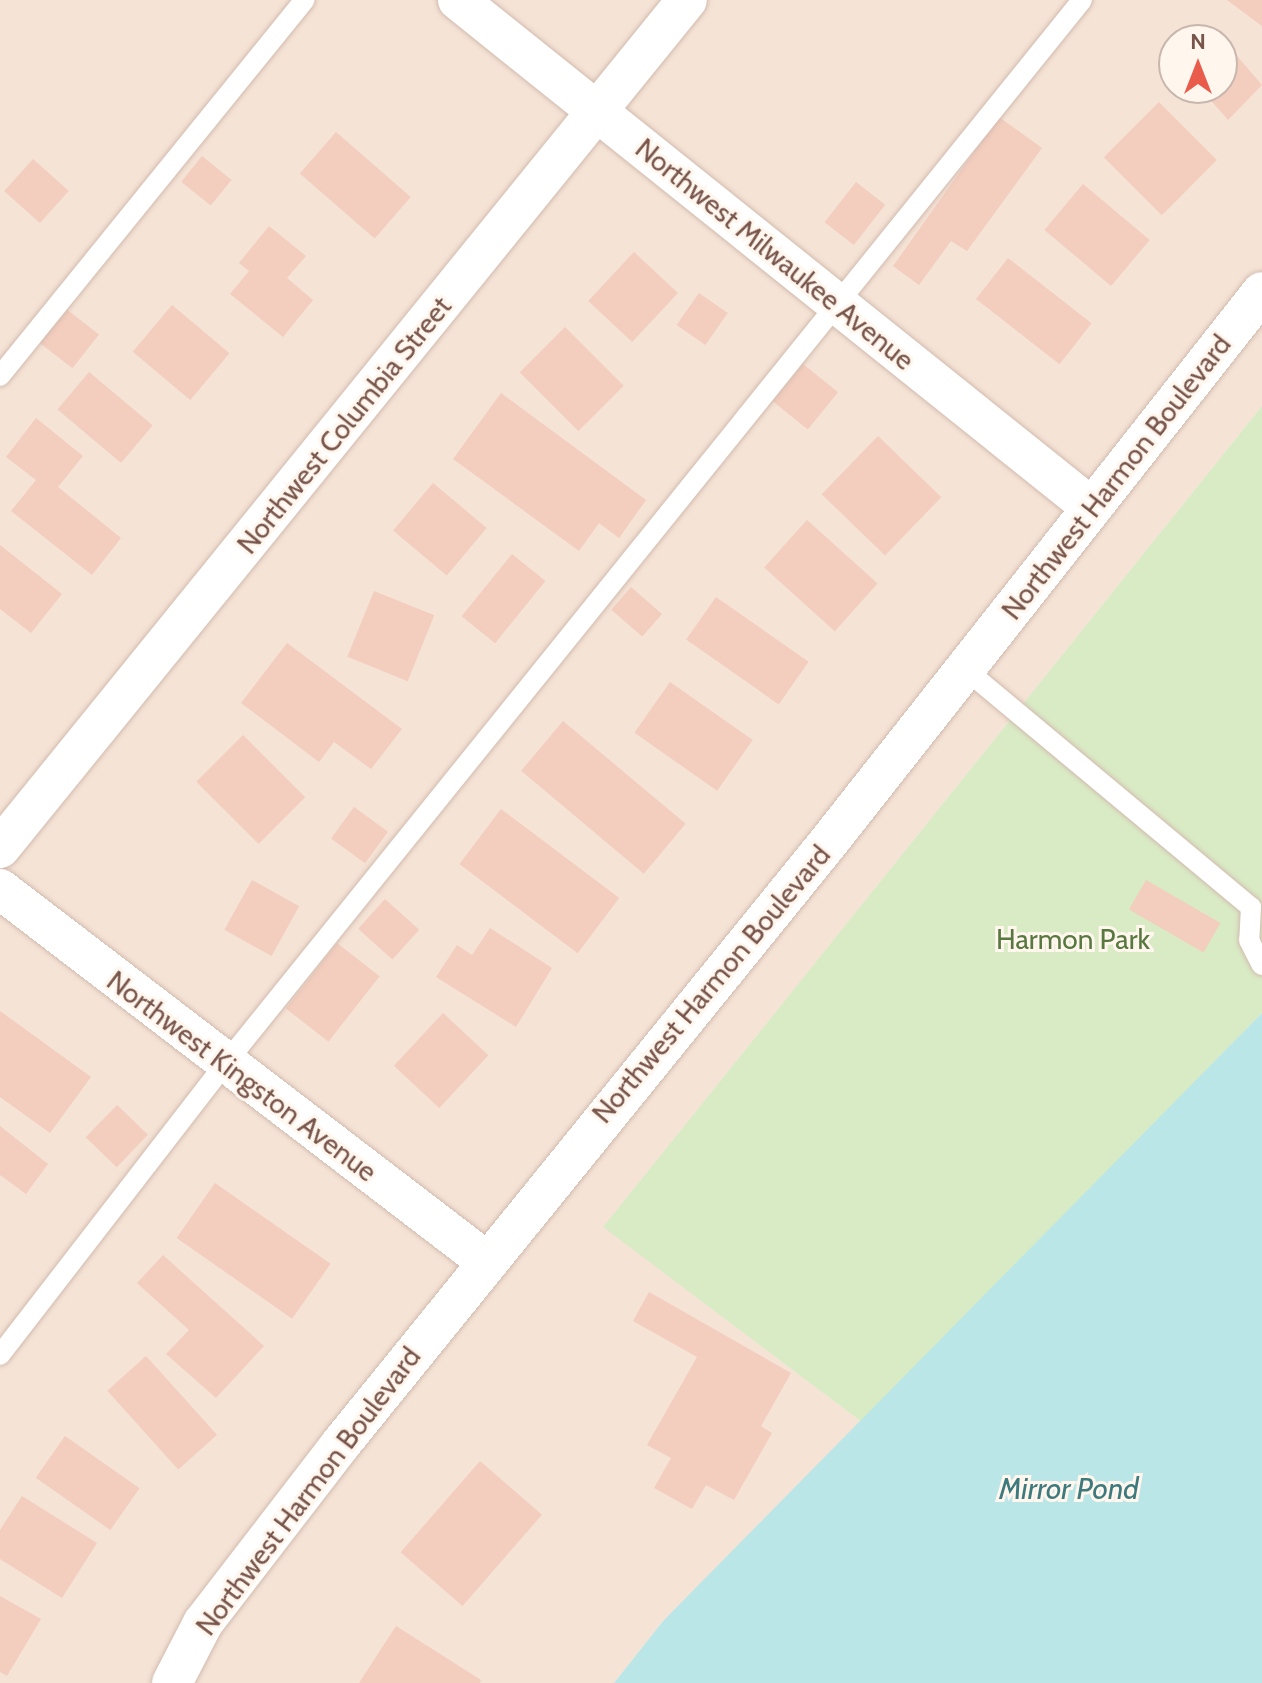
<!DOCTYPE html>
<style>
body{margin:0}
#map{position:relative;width:1262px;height:1683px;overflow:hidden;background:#fdf2e8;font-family:Cabin,sans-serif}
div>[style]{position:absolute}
.residential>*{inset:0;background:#f5e3d6}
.green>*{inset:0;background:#d9ebc5}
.water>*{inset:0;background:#bbe6e7}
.building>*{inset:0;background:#f3cdbe;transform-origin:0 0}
.roads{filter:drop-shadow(0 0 2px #d2bbaf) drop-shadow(0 0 2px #d2bbaf)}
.service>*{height:20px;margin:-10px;padding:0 10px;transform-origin:10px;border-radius:10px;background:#fff}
.minor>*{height:40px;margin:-20px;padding:0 20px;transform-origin:20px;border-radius:20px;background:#fff}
span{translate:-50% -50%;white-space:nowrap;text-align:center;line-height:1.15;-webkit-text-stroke:6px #fff6ee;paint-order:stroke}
.street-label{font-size:28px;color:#78554b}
.park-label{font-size:28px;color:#57783f}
.water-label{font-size:30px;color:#3d7a7d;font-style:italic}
.north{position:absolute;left:1158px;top:24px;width:80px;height:80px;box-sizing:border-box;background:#fff6ee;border:2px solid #c9b6ad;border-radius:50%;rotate:0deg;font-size:22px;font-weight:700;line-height:32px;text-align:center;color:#78554b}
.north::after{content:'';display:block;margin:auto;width:28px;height:36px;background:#e95b4b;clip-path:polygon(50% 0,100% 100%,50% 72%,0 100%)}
</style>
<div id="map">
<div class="residential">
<i style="clip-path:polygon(evenodd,0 0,1262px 0,1262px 406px,604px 1226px,863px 1423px,663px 1621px,614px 1683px,0 1683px,0 0,1174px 40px,1222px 40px,1222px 88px,1174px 88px,1174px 40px)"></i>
</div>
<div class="green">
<i style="clip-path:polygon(1262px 406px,1262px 1013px,863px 1423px,603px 1227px)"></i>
</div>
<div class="water">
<i style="clip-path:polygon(1262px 1013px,1262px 1683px,614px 1683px,663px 1621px)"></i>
</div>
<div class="building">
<i style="clip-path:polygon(1227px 0,1262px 0,1262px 26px)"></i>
<i style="clip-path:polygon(1212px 27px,1262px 85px,1228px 120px,1200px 88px,1222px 88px,1222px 40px,1197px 40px)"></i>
<i style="left:1159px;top:102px;width:82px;height:78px;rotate:45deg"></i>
<i style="clip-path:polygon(999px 117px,1042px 148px,967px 251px,951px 241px,919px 285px,893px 266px)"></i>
<i style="left:336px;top:132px;width:99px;height:55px;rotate:41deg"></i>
<i style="left:202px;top:156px;width:38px;height:33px;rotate:39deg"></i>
<i style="left:33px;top:159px;width:48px;height:43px;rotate:42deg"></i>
<i style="left:856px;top:182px;width:37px;height:51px;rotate:38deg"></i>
<i style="left:1083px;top:184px;width:87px;height:60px;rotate:40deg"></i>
<i style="clip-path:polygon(269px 226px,306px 256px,287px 278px,313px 300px,283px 337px,230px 294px,249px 271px,239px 263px)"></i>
<i style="left:634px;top:252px;width:60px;height:67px;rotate:43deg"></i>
<i style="left:1008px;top:258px;width:106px;height:52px;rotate:38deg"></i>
<i style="left:699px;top:293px;width:35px;height:39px;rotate:35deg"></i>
<i style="left:172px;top:305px;width:75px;height:61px;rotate:40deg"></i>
<i style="left:65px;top:308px;width:43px;height:43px;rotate:38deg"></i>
<i style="left:565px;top:327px;width:83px;height:64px;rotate:45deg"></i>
<i style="left:803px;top:364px;width:45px;height:48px;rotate:39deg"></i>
<i style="left:89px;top:372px;width:83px;height:49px;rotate:40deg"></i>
<i style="clip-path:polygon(501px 393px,646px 500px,619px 538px,599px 523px,579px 551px,453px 459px)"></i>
<i style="clip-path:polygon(36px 418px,83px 456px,58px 487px,121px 538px,92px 575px,11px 511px,36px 480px,6px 457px)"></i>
<i style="left:878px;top:436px;width:88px;height:81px;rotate:44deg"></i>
<i style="left:433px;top:483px;width:70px;height:62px;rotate:40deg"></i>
<i style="left:807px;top:520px;width:95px;height:64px;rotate:42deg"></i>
<i style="clip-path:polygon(0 545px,62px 594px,31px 633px,0 609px)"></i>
<i style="left:512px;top:554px;width:43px;height:80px;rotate:39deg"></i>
<i style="left:631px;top:587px;width:41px;height:30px;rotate:41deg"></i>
<i style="left:374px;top:591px;width:65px;height:71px;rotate:22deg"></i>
<i style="left:716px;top:597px;width:113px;height:52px;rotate:35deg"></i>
<i style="clip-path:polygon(287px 643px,402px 729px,371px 769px,334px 742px,319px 762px,241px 703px)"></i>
<i style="left:670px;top:682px;width:101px;height:62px;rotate:35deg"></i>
<i style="left:563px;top:721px;width:160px;height:65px;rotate:40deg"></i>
<i style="left:243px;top:735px;width:88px;height:66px;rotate:45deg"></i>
<i style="left:354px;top:807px;width:42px;height:39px;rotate:36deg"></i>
<i style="left:501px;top:809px;width:148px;height:69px;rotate:37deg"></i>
<i style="left:252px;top:880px;width:54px;height:57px;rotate:29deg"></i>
<i style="left:1146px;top:880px;width:86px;height:34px;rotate:30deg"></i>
<i style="left:385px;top:899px;width:46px;height:40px;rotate:42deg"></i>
<i style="clip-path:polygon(490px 928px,552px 968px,516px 1027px,436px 977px,457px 945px,472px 955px)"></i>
<i style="left:337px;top:943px;width:54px;height:83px;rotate:38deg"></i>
<i style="clip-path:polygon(0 1011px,91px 1077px,50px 1133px,0 1097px)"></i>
<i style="left:443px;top:1013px;width:62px;height:72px;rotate:43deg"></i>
<i style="left:117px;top:1105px;width:43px;height:45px;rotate:44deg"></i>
<i style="clip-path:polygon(0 1126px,48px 1164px,26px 1194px,0 1175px)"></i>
<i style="left:215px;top:1183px;width:141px;height:67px;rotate:35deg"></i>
<i style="clip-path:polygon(163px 1255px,264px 1346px,216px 1398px,166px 1354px,189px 1330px,137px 1283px)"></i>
<i style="clip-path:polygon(649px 1292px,791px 1373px,761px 1426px,772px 1433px,734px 1500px,706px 1485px,692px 1509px,654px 1488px,671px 1458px,647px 1445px,697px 1357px,633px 1321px)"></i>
<i style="left:146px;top:1356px;width:106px;height:52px;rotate:48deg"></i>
<i style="left:65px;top:1436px;width:91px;height:51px;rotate:35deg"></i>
<i style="left:480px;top:1461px;width:82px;height:121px;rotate:41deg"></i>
<i style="clip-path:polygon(22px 1496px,97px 1543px,62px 1598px,0 1559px,0 1530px)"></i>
<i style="clip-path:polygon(0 1596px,41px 1619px,7px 1676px,0 1672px)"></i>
<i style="clip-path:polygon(396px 1626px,481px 1680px,480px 1683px,359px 1683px)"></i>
</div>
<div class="roads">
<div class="service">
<i style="left:0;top:376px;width:484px;rotate:-51deg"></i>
<i style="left:965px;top:669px;width:372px;rotate:39.8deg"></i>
<i style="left:1251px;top:907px;width:33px;rotate:93deg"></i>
<i style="left:1249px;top:940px;width:28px;rotate:63deg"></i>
<i style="left:0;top:1355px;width:368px;rotate:-52.3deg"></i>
<i style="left:225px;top:1064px;width:1366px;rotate:-51.15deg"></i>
</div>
<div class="minor">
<i style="left:458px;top:0;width:812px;rotate:38.7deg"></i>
<i style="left:0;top:848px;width:1091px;rotate:-50.99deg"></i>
<i style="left:0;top:889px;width:612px;rotate:37.43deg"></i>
<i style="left:172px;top:1683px;width:68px;rotate:-62.7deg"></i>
<i style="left:203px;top:1623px;width:225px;rotate:-52.4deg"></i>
<i style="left:340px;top:1445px;width:780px;rotate:-50.98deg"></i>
<i style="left:831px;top:839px;width:696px;rotate:-51.76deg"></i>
</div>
</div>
<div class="street-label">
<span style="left:775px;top:254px;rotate:39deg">Northwest Milwaukee Avenue</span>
<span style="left:344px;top:425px;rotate:-51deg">Northwest Columbia Street</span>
<span style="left:1116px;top:477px;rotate:-52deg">Northwest Harmon Boulevard</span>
<span style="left:711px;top:984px;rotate:-50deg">Northwest Harmon Boulevard</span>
<span style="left:242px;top:1076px;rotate:37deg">Northwest Kingston Avenue</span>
<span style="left:308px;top:1491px;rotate:-53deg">Northwest Harmon Boulevard</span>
</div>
<div class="park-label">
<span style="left:1073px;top:939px">Harmon Park</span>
</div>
<div class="water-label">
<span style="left:1069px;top:1489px">Mirror Pond</span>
</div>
<div class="north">N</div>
</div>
